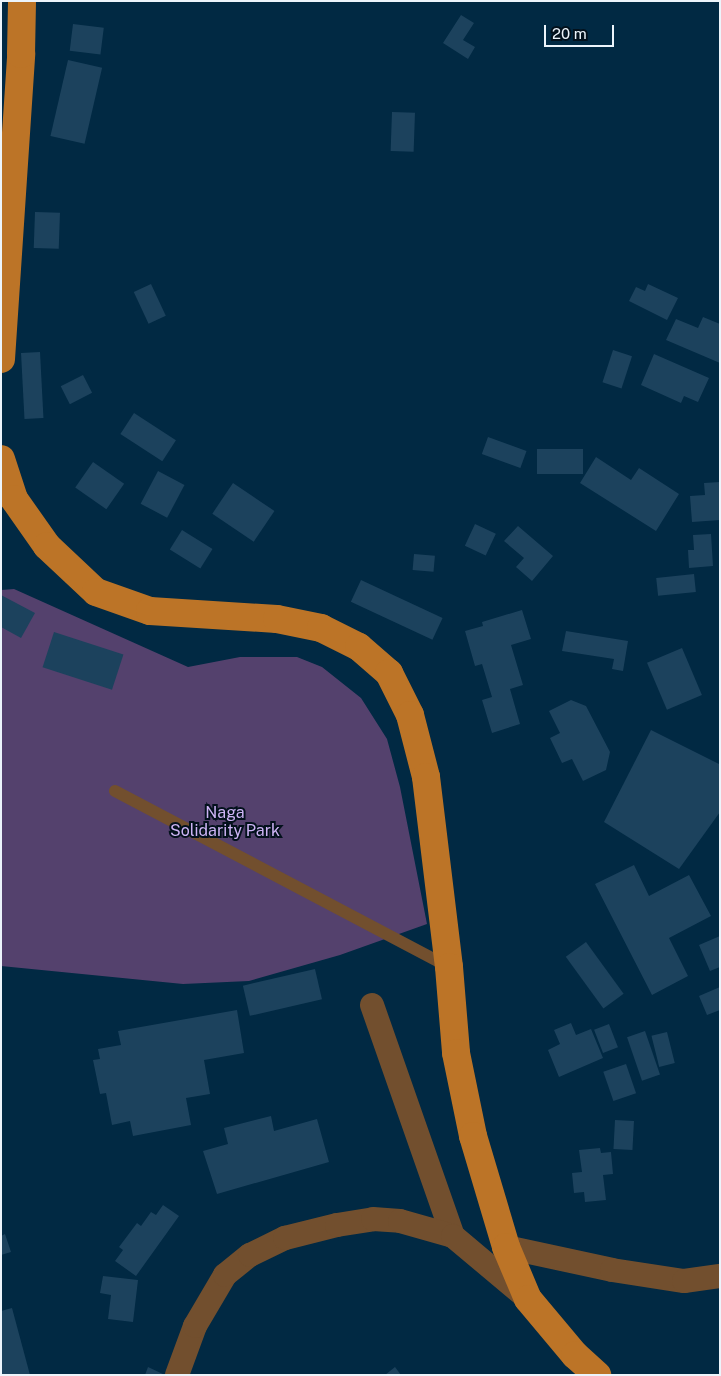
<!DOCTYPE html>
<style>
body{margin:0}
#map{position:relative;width:721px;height:1376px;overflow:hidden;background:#012943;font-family:"Public Sans",sans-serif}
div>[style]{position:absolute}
.green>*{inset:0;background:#54416d}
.building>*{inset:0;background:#1c425d;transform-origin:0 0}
.service>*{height:12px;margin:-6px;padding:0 6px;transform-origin:6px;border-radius:6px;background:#724f2e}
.minor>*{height:24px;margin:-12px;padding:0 12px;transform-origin:12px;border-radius:12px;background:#724f2e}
.primary>*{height:28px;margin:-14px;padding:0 14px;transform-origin:14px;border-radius:14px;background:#bc7427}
span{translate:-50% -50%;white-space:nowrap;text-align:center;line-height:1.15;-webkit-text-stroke:4px #03111c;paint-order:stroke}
.park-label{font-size:16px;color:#ceb4f5}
.frame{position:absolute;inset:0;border:2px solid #ecf4fb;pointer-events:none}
.scale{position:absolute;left:544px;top:25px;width:70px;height:22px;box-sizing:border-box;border:2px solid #ecf4fb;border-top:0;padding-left:6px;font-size:15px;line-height:18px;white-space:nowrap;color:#ecf4fb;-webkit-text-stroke:4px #03111c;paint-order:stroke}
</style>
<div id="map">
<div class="green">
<i style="clip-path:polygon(14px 589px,188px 667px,240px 657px,297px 657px,322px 667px,361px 698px,387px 739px,400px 787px,427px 924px,340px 955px,249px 981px,183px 984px,1px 966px,1px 590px)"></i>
</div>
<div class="building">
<i style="clip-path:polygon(461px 15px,474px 23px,463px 40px,475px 47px,468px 59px,443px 43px)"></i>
<i style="left:73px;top:24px;width:31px;height:27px;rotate:7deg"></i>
<i style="left:68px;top:60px;width:35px;height:78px;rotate:13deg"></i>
<i style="left:392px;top:112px;width:23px;height:39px;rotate:2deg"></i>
<i style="left:35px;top:212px;width:25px;height:36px;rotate:2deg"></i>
<i style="left:151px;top:284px;width:35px;height:19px;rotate:65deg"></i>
<i style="clip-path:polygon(648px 284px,678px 298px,667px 320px,629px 301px,636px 287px,645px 291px)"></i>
<i style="clip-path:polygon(703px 317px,720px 324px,720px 363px,666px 340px,676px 319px,698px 328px)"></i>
<i style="left:613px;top:350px;width:20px;height:34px;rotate:18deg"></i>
<i style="left:40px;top:352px;width:66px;height:19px;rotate:87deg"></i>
<i style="clip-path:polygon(654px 354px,709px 378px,698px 402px,684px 396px,681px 403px,641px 385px)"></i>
<i style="left:83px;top:375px;width:20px;height:25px;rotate:63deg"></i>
<i style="left:134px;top:413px;width:50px;height:25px;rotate:33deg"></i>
<i style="left:488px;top:437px;width:41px;height:18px;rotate:20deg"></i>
<i style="left:537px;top:449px;width:46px;height:25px"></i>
<i style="clip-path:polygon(596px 457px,631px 480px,639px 468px,679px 494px,656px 531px,580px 483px)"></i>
<i style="left:93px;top:462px;width:38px;height:31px;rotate:35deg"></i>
<i style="left:158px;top:471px;width:30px;height:37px;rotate:28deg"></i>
<i style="clip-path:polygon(720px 482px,720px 520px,692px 522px,690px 496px,705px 495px,704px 483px)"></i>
<i style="left:233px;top:483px;width:50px;height:37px;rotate:34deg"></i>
<i style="left:475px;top:524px;width:23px;height:24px;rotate:25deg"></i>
<i style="clip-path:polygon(518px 526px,553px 556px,532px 581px,516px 567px,524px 558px,504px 541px)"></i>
<i style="left:182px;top:530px;width:36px;height:23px;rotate:32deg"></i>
<i style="clip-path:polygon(711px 534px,713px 566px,689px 568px,688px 550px,694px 550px,693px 535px)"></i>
<i style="left:414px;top:554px;width:21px;height:16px;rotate:5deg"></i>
<i style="left:694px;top:574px;width:18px;height:38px;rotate:84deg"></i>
<i style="left:361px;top:580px;width:90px;height:24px;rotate:25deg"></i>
<i style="clip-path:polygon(1px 595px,35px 613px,21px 638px,1px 627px)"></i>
<i style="clip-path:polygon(522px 610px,531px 639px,511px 645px,523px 685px,510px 689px,520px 724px,492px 733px,482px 700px,492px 697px,482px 664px,475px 666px,465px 631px,483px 626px,482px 622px)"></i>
<i style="clip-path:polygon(566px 631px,628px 641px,623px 671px,612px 669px,614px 659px,562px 651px)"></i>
<i style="left:54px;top:632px;width:73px;height:37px;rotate:18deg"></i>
<i style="left:682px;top:648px;width:51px;height:38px;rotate:67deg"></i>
<i style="clip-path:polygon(571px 700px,586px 706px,610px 752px,606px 770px,583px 781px,572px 759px,562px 763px,550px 738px,560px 733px,549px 711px)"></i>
<i style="clip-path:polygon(651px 730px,719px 764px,720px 768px,720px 812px,679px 869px,604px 822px)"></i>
<i style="clip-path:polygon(634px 865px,649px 896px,689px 875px,711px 916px,669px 938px,688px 976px,652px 995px,595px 884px)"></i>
<i style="clip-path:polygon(720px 936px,720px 967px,710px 971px,699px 945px)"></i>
<i style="left:586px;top:942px;width:64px;height:25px;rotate:54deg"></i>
<i style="left:315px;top:969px;width:31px;height:74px;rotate:77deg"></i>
<i style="clip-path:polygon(720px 987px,720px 1010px,707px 1015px,699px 996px)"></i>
<i style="clip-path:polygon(237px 1010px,244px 1053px,204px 1060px,210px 1094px,186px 1098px,191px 1125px,133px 1136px,130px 1121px,112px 1125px,106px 1093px,100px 1094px,93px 1060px,100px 1059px,98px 1049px,121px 1045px,118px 1031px)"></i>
<i style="clip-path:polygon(571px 1023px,576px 1035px,591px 1029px,603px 1058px,559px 1077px,548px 1050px,560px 1044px,554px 1030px)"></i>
<i style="left:609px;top:1024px;width:25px;height:16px;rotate:69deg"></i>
<i style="left:645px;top:1031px;width:46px;height:19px;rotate:71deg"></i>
<i style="left:667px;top:1032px;width:32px;height:16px;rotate:76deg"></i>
<i style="left:626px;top:1064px;width:31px;height:24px;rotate:71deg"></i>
<i style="clip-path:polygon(271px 1116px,274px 1131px,317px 1119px,329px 1162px,217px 1194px,203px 1151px,228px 1144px,224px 1128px)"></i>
<i style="left:615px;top:1120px;width:19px;height:29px;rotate:3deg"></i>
<i style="clip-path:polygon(600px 1148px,601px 1153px,611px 1152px,613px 1174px,603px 1175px,606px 1200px,585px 1202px,584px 1192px,574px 1193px,572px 1173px,582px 1172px,579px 1150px)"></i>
<i style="clip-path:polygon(163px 1205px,179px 1216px,136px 1276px,115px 1261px,123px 1250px,119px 1247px,137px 1223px,141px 1226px,151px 1212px,156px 1215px)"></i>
<i style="clip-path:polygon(5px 1234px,11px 1252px,1px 1255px,1px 1236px)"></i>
<i style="clip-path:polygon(103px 1276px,138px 1280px,133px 1322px,108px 1319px,111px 1295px,100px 1293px)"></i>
<i style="clip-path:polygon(12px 1308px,30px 1375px,1px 1375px,1px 1311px)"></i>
<i style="clip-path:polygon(148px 1367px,165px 1375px,145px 1375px)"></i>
<i style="clip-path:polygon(395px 1367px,401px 1375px,385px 1375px)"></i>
</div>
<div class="service">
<i style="left:115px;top:791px;width:378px;rotate:27.8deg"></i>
</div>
<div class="minor">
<i style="left:372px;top:1005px;width:245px;rotate:70.7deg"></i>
<i style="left:506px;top:1247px;width:108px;rotate:12.2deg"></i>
<i style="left:612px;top:1270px;width:73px;rotate:8.7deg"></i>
<i style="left:684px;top:1281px;width:36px;rotate:-8deg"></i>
<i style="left:177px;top:1375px;width:52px;rotate:-69.8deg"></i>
<i style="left:195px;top:1326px;width:59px;rotate:-59.5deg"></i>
<i style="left:225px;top:1275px;width:32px;rotate:-39deg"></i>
<i style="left:250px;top:1255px;width:39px;rotate:-26deg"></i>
<i style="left:285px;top:1238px;width:54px;rotate:-14deg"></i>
<i style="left:337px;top:1225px;width:36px;rotate:-9deg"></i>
<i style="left:373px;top:1219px;width:27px;rotate:4deg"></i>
<i style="left:400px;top:1221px;width:55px;rotate:15.8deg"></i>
<i style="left:453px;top:1236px;width:97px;rotate:40deg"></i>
</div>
<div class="primary">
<i style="left:1px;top:359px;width:306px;rotate:-86.2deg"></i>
<i style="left:21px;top:54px;width:53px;rotate:-88.9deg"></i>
<i style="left:1px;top:459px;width:42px;rotate:72deg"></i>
<i style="left:14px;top:499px;width:57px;rotate:54.9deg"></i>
<i style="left:47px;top:546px;width:67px;rotate:43.2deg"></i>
<i style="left:96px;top:592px;width:57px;rotate:19.4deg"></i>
<i style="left:150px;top:611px;width:127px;rotate:3.6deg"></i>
<i style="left:277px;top:619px;width:45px;rotate:11.6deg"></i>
<i style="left:321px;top:628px;width:42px;rotate:26.6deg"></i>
<i style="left:359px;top:647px;width:40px;rotate:41deg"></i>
<i style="left:389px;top:673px;width:47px;rotate:63.4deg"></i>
<i style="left:410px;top:715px;width:64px;rotate:75.5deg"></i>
<i style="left:426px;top:777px;width:191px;rotate:83.1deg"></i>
<i style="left:449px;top:967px;width:86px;rotate:85.3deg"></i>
<i style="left:456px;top:1053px;width:85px;rotate:78.4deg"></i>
<i style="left:473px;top:1136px;width:116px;rotate:73.4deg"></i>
<i style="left:506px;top:1247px;width:56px;rotate:67.1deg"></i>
<i style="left:528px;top:1299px;width:73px;rotate:50deg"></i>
<i style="left:575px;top:1355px;width:30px;rotate:42deg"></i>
</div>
<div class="park-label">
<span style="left:225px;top:822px">Naga<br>Solidarity Park</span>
</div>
<div class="frame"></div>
<div class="scale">20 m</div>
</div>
